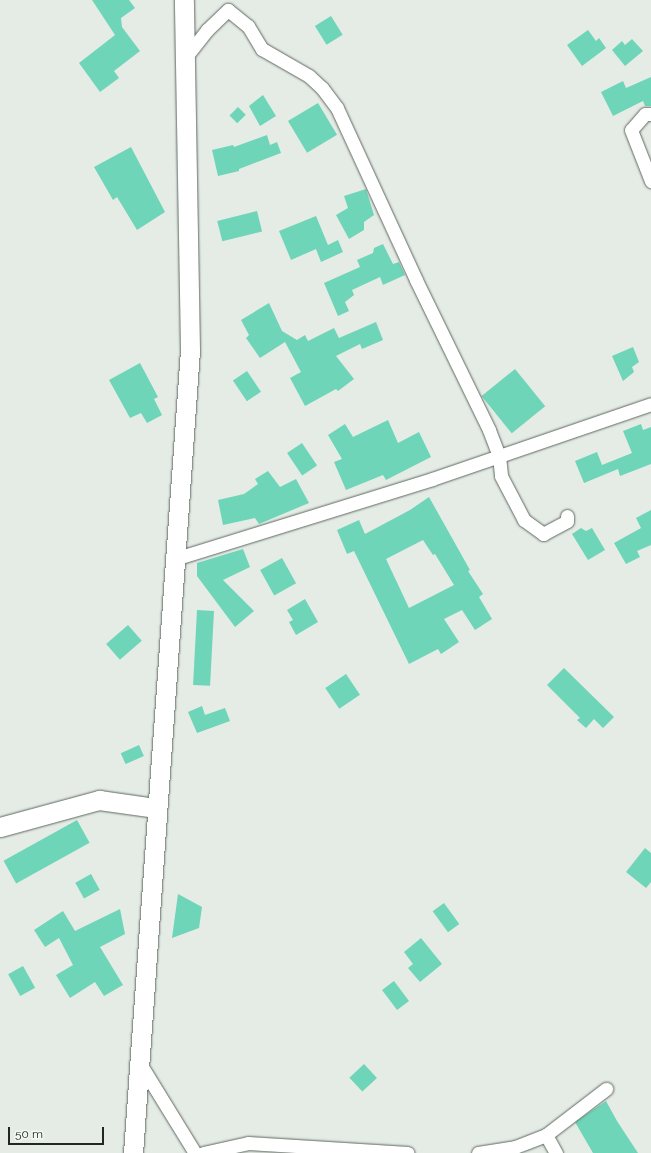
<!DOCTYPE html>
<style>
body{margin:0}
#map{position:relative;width:651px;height:1153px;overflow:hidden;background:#e4ece5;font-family:Raleway,sans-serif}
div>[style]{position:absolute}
.building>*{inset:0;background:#6ed5b8;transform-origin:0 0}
.roads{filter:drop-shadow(0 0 1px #5f6761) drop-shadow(0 0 1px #5f6761)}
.street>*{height:13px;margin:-6.5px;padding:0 6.5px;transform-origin:6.5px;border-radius:6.5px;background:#fff}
.secondary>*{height:19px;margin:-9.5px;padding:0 9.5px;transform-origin:9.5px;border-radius:9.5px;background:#fff}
span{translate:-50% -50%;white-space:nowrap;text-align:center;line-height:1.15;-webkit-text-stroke:3px #f1f9f2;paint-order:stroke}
.scale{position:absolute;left:8px;top:1127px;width:96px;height:18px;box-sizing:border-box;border:2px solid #222522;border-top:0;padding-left:5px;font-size:12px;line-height:14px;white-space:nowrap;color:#222522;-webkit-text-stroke:3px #f1f9f2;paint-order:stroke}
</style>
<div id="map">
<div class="building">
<i style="clip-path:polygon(92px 0,129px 0,135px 8px,121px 18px,122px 27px,140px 51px,114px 71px,119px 78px,100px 92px,79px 63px,115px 35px)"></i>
<i style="left:331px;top:16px;width:22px;height:19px;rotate:58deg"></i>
<i style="clip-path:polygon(588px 30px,596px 41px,599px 38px,606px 48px,582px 66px,567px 45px)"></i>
<i style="clip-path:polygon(632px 39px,643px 51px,625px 66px,612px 50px,622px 41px,625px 45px)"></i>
<i style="clip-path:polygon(651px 77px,651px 106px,645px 106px,643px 101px,613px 116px,601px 92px,623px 81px,626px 88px)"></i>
<i style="clip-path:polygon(263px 95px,276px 116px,260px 126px,249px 106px)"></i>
<i style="left:318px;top:103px;width:37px;height:35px;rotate:59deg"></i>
<i style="left:238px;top:107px;width:11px;height:12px;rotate:45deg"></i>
<i style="clip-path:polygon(267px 135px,270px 145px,277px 142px,281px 153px,239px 169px,239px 171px,218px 176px,212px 150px,233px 145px,234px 147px)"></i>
<i style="clip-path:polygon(131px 147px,165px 212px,137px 230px,117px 197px,113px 200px,94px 167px)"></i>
<i style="clip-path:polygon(366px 189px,374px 215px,364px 222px,364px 230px,349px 239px,336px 215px,348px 208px,344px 196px)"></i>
<i style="left:257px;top:211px;width:21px;height:41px;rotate:76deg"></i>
<i style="clip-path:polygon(316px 216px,328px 245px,338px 240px,343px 252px,321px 262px,316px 249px,291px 260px,279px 231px)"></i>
<i style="clip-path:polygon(383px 244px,393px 264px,399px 262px,405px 275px,383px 285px,380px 277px,352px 290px,354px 295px,345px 302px,349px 311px,338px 316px,324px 283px,360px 267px,357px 260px,373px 253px,374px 248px)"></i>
<i style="clip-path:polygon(269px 303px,282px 331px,297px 340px,305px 335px,308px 341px,334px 328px,339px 338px,376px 322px,383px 340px,362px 349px,360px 344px,336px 356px,354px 379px,338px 391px,336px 389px,305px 406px,290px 378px,301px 372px,285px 342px,260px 358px,246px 338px,249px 335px,241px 320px)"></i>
<i style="clip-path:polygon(633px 347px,639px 362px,632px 367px,634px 372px,623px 381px,612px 356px)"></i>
<i style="clip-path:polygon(140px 363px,158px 397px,154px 399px,162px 415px,147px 423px,141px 413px,130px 418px,109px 380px)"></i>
<i style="left:515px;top:369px;width:48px;height:43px;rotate:51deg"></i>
<i style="left:247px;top:371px;width:25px;height:17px;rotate:56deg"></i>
<i style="clip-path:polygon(388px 420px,398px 443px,419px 432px,431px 457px,386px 480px,383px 475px,346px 490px,334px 462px,342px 459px,328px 435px,345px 424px,353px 437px)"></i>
<i style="clip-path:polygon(641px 424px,643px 430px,651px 427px,651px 464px,620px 476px,618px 469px,584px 483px,575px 461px,597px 452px,602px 465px,632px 453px,623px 431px)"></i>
<i style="left:302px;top:443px;width:27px;height:18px;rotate:56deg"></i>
<i style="clip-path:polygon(268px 471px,280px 487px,296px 479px,309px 503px,259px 524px,255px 518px,223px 525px,218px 500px,244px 494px,258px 484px,255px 479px)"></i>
<i style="clip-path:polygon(evenodd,429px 497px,470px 570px,468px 571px,483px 594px,479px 597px,492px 619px,475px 630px,462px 610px,444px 619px,459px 642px,441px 654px,438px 649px,409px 664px,354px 551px,347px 554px,337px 530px,359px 520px,365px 534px,410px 510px,429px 497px,423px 540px,433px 555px,435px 554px,454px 585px,409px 608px,386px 559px,423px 540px)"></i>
<i style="clip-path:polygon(651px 510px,651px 545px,637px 551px,640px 557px,626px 564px,614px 543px,641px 528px,636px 518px)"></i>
<i style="clip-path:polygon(581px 528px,586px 531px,592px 528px,605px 550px,588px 560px,572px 534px)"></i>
<i style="clip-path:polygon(243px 549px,250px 567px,223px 580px,254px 611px,235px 627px,197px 576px,197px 563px)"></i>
<i style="left:282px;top:558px;width:29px;height:25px;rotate:61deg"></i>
<i style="clip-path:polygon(305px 599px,318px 622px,296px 635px,289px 622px,293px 620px,287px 610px)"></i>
<i style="left:197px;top:610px;width:17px;height:75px;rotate:3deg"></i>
<i style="left:128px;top:625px;width:21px;height:29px;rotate:49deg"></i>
<i style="clip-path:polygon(564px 668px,614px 717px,603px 728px,594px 719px,586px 728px,577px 720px,580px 718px,547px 685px)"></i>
<i style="left:346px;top:674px;width:25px;height:25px;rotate:56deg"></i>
<i style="clip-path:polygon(202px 706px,205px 715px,225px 708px,230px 721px,197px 733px,188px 712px)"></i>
<i style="left:139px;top:745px;width:12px;height:20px;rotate:66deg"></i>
<i style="left:77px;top:820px;width:26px;height:84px;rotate:61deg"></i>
<i style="clip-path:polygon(645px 848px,651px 853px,651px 882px,646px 888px,626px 872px)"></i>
<i style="left:91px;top:874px;width:18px;height:18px;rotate:61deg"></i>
<i style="clip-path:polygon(178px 894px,202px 907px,199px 928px,172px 938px)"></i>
<i style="left:444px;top:903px;width:26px;height:14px;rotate:54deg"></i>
<i style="clip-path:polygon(120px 909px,125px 934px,100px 947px,123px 985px,104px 996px,95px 982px,70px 998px,56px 975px,73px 965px,59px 938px,45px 947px,34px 930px,63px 911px,75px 931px)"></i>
<i style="clip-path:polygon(421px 938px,442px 964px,420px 982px,408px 968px,413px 964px,404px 952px)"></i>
<i style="left:23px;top:966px;width:25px;height:17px;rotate:61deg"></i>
<i style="left:394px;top:981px;width:25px;height:15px;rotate:53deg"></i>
<i style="left:364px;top:1064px;width:19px;height:20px;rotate:47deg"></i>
<i style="clip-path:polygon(606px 1101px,617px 1121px,638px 1153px,593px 1153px,575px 1122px)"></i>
</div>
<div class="roads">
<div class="street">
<i style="left:185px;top:58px;width:36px;rotate:-52deg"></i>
<i style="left:207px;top:30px;width:29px;rotate:-44deg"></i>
<i style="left:228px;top:10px;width:26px;rotate:39deg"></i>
<i style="left:248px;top:26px;width:27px;rotate:59deg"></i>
<i style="left:262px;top:49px;width:54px;rotate:29.9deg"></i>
<i style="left:309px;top:76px;width:18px;rotate:43deg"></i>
<i style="left:322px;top:88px;width:25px;rotate:53deg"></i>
<i style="left:337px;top:108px;width:189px;rotate:65.3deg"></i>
<i style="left:416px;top:280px;width:167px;rotate:64deg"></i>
<i style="left:489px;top:430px;width:28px;rotate:69deg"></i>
<i style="left:499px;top:456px;width:20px;rotate:84deg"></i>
<i style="left:501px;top:476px;width:50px;rotate:62.4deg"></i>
<i style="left:524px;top:520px;width:24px;rotate:36deg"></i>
<i style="left:543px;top:534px;width:27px;rotate:-28deg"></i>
<i style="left:567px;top:521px;width:5px;rotate:-90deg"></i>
<i style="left:651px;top:114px;width:6px;rotate:180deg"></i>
<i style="left:645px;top:114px;width:21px;rotate:131deg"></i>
<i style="left:631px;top:130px;width:55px;rotate:68.6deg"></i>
<i style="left:174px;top:559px;width:270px;rotate:-17.2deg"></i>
<i style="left:432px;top:479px;width:231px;rotate:-18.9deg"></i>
<i style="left:139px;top:1062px;width:107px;rotate:58.4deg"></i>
<i style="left:546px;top:1135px;width:21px;rotate:61deg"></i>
<i style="left:203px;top:1153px;width:46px;rotate:-12.5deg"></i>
<i style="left:248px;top:1143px;width:160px;rotate:3.6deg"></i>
<i style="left:478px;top:1153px;width:37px;rotate:-9deg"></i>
<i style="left:515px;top:1147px;width:33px;rotate:-21deg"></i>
<i style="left:546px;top:1135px;width:76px;rotate:-37.5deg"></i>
</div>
<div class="secondary">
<i style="left:0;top:827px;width:103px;rotate:-15.3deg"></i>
<i style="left:99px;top:800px;width:58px;rotate:8deg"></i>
<i style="left:133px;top:1153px;width:805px;rotate:-85.94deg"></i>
<i style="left:190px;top:350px;width:350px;rotate:-91deg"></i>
</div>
</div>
<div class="scale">50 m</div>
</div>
